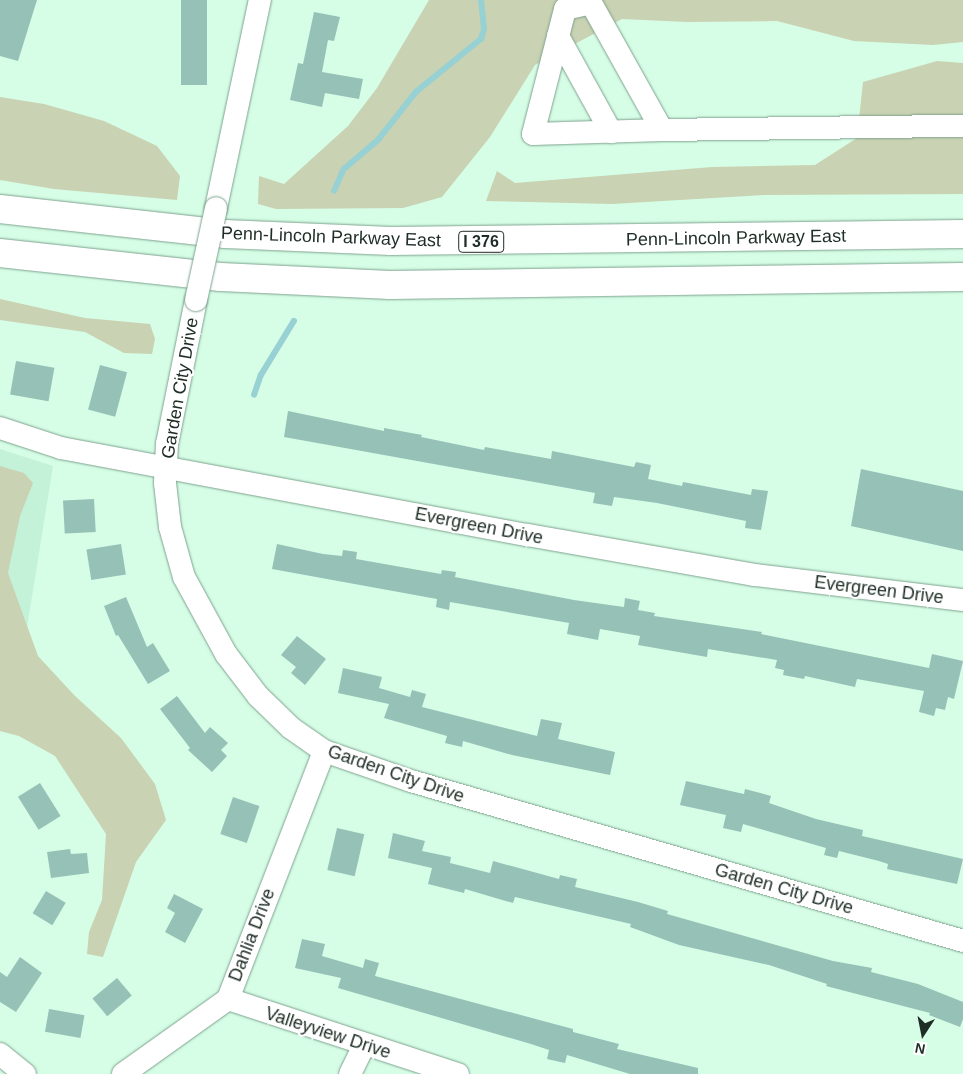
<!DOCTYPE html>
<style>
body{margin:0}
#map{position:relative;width:963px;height:1074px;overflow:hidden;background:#d6fde6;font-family:Helvetica,sans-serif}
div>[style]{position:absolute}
.built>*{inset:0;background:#c4f2d8}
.green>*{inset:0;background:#c9d2b2}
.stream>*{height:5.5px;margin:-2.75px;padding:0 2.75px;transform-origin:2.75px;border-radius:2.75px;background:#98d1d3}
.building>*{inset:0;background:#95c1b7;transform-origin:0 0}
.roads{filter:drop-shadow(0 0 1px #7ea28e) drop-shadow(0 0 1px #7ea28e)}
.minor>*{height:22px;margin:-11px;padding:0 11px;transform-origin:11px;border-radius:11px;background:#fff}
.highway>*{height:28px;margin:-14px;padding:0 14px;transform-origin:14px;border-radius:14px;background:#fff}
.bridges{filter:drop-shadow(0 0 1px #7ea28e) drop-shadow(0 0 1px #7ea28e)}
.minor-bridge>*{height:22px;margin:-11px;padding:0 11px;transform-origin:11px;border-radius:11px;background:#fff}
span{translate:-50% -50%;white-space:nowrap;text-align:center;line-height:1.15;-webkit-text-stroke:4.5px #fff;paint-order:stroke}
.shield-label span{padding:1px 4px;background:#fff;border:1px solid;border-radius:4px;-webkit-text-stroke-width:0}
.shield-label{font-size:16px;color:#1e2d25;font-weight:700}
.street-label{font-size:18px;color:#1e2d25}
.north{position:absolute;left:898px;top:1009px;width:50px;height:50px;-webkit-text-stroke:4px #fff;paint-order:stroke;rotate:191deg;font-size:14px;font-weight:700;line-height:20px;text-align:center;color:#1e2d25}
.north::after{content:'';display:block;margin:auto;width:18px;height:22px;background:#1e2d25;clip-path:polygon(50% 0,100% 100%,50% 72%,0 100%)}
</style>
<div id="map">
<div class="built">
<i style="clip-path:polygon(0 449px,53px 466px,20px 671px,0 677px)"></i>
</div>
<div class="green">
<i style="clip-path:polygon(429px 0,963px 0,963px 42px,933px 45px,854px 41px,777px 21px,687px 22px,622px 19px,535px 65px,490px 137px,442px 197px,403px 208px,276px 209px,258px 204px,259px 176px,284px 184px,348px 126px,377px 88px)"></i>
<i style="clip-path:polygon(937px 61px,963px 63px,963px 194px,764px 195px,612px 204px,486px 201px,497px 171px,515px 183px,712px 167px,815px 165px,857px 138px,863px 82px)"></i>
<i style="clip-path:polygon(0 97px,44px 104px,104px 121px,157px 146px,180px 176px,177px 200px,54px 189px,0 180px)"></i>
<i style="clip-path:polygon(0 299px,85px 318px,150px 324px,155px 339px,152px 354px,124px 353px,85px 332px,0 320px)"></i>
<i style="clip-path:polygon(0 466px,24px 473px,33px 483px,20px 516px,8px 573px,38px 656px,75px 696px,121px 738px,155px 784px,166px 820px,136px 862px,103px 957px,87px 954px,89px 932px,102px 900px,106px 834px,55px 756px,19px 736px,0 731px)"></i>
</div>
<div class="stream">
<i style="left:334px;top:191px;width:24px;rotate:-66deg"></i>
<i style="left:344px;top:169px;width:45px;rotate:-40.5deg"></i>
<i style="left:378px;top:140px;width:61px;rotate:-51.6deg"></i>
<i style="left:416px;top:92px;width:84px;rotate:-39.2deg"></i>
<i style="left:481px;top:39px;width:10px;rotate:-73deg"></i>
<i style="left:484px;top:29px;width:29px;rotate:-96deg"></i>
<i style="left:254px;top:395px;width:21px;rotate:-71deg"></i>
<i style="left:261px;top:375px;width:63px;rotate:-58.6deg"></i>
</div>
<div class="building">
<i style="clip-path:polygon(0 0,37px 0,18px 61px,0 56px)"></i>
<i style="left:181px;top:0;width:26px;height:85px"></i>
<i style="clip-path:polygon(314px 12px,340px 17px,334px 41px,328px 40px,322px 72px,363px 79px,359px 99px,325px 93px,322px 107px,290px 100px,298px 63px,303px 64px)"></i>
<i style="left:16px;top:361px;width:39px;height:34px;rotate:10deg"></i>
<i style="left:100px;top:365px;width:28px;height:46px;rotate:15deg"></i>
<i style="clip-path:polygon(288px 411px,384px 431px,384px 428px,422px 435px,421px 437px,484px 450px,485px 447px,551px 459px,552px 451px,634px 467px,636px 462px,651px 465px,648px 479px,682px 486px,683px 482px,751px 495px,752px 489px,768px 491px,761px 530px,745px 528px,746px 521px,657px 503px,614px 497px,612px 506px,593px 503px,595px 493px,284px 437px)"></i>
<i style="clip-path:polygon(861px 469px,963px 491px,963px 551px,851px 526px)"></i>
<i style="left:94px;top:499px;width:33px;height:31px;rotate:87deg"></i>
<i style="left:121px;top:544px;width:31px;height:35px;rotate:81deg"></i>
<i style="clip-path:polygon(277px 544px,323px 554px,342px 556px,343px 550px,357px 552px,356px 559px,441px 574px,442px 570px,456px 572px,455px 577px,574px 600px,624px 607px,625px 598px,640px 601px,638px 610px,655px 613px,654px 616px,762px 632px,761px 634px,929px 668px,932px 654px,963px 661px,954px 699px,948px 697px,945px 710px,936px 708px,934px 716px,919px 712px,924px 691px,857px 679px,855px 687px,805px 676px,804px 679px,783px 675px,784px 670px,775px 668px,777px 660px,708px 649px,707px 657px,638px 645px,640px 636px,600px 629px,598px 640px,567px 634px,569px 623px,450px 602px,449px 610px,436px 607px,437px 599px,272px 569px)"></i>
<i style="clip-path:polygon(126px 597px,147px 647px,153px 643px,170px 671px,148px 684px,118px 635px,116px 636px,104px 606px)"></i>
<i style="clip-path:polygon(297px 636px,326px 659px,305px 685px,291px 673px,296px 667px,281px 655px)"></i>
<i style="clip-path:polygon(343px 668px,382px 677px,379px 688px,410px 697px,412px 690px,426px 694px,422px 707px,537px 736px,541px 719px,562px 723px,558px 739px,615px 752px,610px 775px,512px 755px,463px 741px,462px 747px,445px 743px,447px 736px,384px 718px,389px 704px,338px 693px)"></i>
<i style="clip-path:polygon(177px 696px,205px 733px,210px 727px,228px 743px,221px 750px,227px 756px,212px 772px,188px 750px,190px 748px,160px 709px)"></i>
<i style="clip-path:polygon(686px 781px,744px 794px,745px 789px,771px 796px,769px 803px,816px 819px,863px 830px,862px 836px,963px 859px,957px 884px,887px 869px,888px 864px,879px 861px,839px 851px,837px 858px,824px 855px,826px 848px,743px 824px,741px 832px,723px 828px,726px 815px,680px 805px)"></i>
<i style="left:40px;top:783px;width:39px;height:26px;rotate:58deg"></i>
<i style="left:233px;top:797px;width:28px;height:39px;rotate:19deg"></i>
<i style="left:337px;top:828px;width:28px;height:43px;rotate:13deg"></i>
<i style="clip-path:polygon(393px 833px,425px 841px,422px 851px,451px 857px,450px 863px,490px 873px,493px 861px,559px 879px,560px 875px,577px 879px,575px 887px,638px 902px,668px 911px,667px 914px,833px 961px,872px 968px,871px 972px,918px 984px,963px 1002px,963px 1019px,960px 1027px,929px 1015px,930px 1013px,826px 986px,827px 984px,769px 965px,679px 945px,630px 927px,631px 924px,515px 897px,513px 903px,465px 889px,464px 893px,428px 884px,432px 868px,388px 858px)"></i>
<i style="clip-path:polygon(70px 849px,71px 854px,87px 853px,89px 873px,51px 878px,47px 852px)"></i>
<i style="left:46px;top:891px;width:23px;height:26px;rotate:31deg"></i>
<i style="clip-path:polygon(174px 894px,203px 909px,185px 943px,165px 932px,175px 913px,167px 908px)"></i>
<i style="clip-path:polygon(302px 939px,325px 944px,322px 956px,363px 968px,365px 959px,379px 963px,375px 976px,573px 1029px,573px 1032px,619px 1044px,617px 1049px,698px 1068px,698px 1074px,630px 1074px,567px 1055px,565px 1063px,547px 1059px,549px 1050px,531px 1044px,338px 988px,341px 978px,295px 968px)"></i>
<i style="clip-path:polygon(20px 957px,42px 973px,16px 1012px,0 1002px,0 972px,7px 977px)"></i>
<i style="left:117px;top:978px;width:23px;height:32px;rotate:50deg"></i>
<i style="left:49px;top:1009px;width:36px;height:23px;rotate:10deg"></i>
</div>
<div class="roads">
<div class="minor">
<i style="left:558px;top:36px;width:110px;rotate:61.1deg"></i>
<i style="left:662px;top:130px;width:129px;rotate:178.2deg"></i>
<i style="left:533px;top:134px;width:129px;rotate:-75.6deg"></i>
<i style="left:565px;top:9px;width:27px;rotate:-13deg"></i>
<i style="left:591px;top:3px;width:145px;rotate:60.8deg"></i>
<i style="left:662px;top:130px;width:301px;rotate:-0.8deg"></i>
<i style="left:216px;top:208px;width:213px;rotate:-78.1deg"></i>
<i style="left:196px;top:300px;width:147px;rotate:101.4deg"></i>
<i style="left:167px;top:444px;width:39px;rotate:93deg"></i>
<i style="left:165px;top:483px;width:44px;rotate:83.5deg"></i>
<i style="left:170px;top:527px;width:52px;rotate:74.4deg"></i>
<i style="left:184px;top:577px;width:88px;rotate:61.4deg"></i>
<i style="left:226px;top:654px;width:53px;rotate:52.7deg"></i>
<i style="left:258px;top:696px;width:46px;rotate:44.1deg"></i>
<i style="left:291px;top:728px;width:40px;rotate:34.9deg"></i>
<i style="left:324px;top:751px;width:92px;rotate:19deg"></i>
<i style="left:411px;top:781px;width:575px;rotate:16.16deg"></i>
<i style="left:0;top:428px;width:64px;rotate:18.2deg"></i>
<i style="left:61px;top:448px;width:475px;rotate:10.6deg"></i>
<i style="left:528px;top:535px;width:230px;rotate:10deg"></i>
<i style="left:755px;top:575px;width:209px;rotate:6.9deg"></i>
<i style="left:228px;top:999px;width:242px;rotate:18.1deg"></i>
<i style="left:0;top:1054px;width:32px;rotate:39deg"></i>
<i style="left:123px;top:1074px;width:129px;rotate:-35.5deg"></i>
<i style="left:228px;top:999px;width:266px;rotate:-68.8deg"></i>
<i style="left:350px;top:1074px;width:32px;rotate:-64deg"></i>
</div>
<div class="highway">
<i style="left:0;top:209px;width:226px;rotate:6.3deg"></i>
<i style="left:225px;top:234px;width:166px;rotate:2.4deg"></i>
<i style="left:391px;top:241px;width:572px;rotate:-0.7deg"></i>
<i style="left:0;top:253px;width:222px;rotate:6.2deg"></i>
<i style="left:221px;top:277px;width:169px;rotate:2.7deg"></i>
<i style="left:390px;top:285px;width:573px;rotate:-0.8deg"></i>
</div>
</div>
<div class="bridges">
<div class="minor-bridge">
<i style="left:196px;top:300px;width:94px;rotate:-77.7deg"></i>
</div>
</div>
<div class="shield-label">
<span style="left:481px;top:242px">I 376</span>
</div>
<div class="street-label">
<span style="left:331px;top:237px;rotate:2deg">Penn-Lincoln Parkway East</span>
<span style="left:736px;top:238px;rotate:-1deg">Penn-Lincoln Parkway East</span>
<span style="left:180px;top:388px;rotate:-80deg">Garden City Drive</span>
<span style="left:479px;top:526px;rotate:11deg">Evergreen Drive</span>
<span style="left:879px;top:590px;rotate:7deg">Evergreen Drive</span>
<span style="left:396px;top:774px;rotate:19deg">Garden City Drive</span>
<span style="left:784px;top:889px;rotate:16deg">Garden City Drive</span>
<span style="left:252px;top:935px;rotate:-69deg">Dahlia Drive</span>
<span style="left:328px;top:1033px;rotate:18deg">Valleyview Drive</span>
</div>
<div class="north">N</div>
</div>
